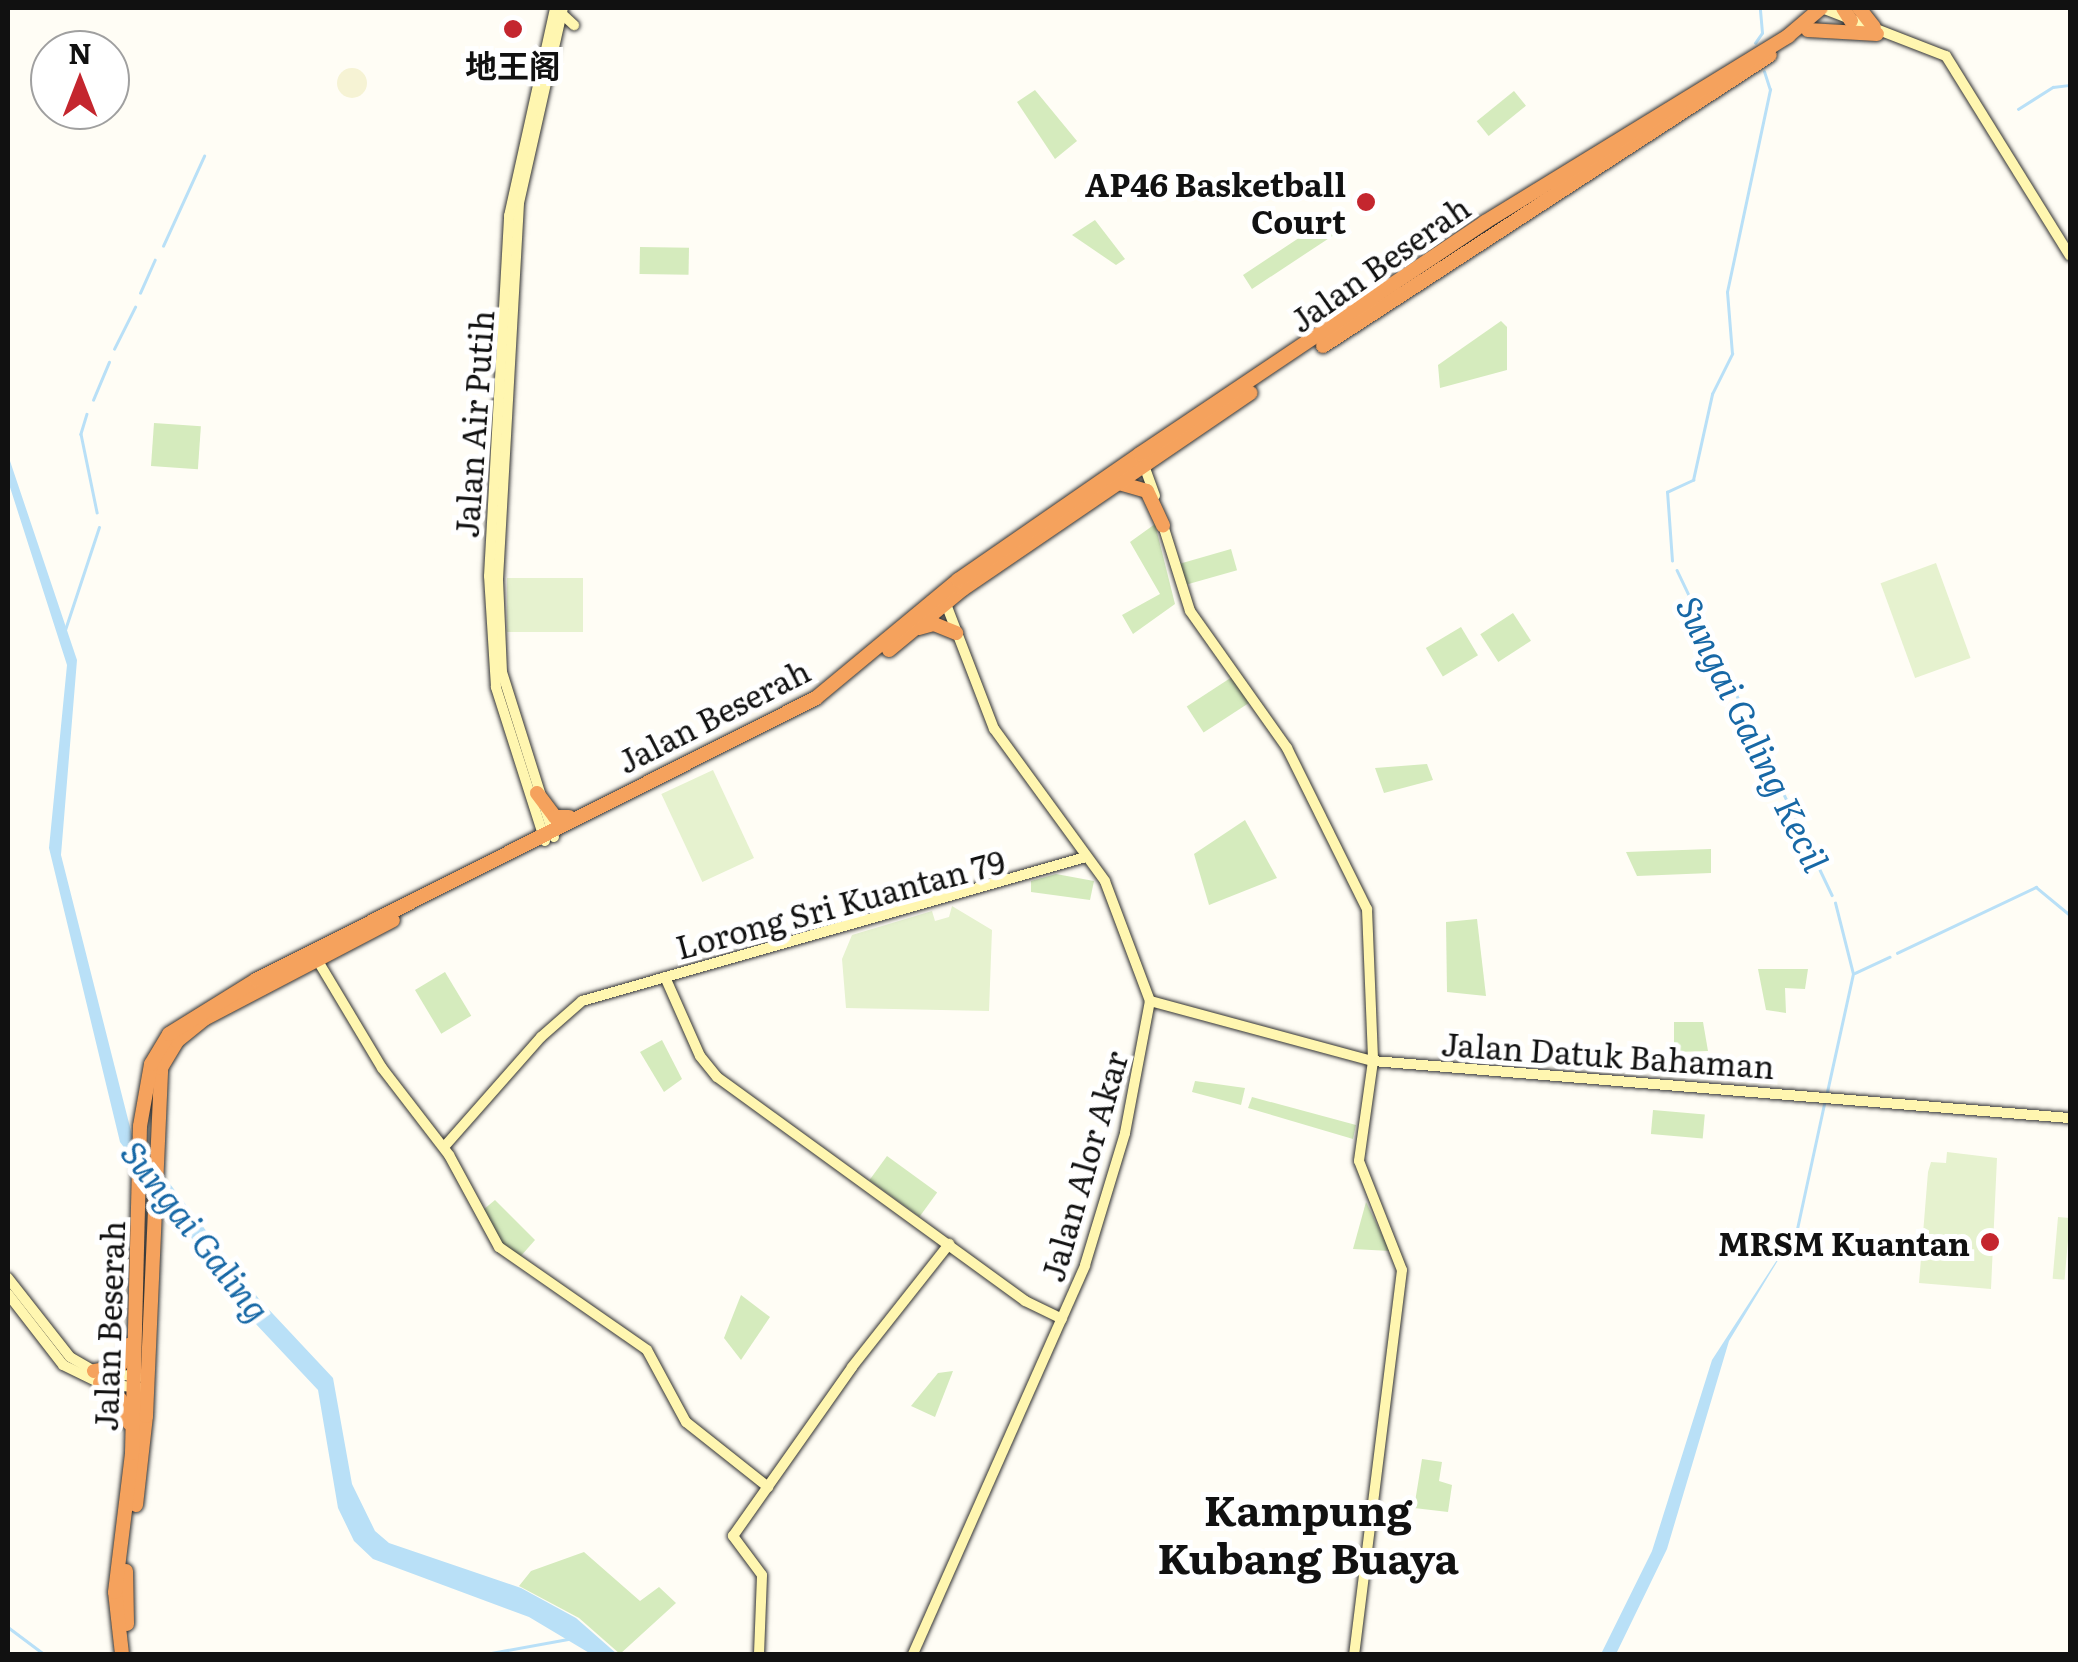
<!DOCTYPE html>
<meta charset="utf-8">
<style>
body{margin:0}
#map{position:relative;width:2078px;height:1662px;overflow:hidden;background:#fffdf5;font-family:Literata,"Noto Sans SC",serif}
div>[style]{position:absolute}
.farmland>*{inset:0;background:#f6f3d4}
.round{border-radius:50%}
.green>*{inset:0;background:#d5ebbd;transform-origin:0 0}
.pitch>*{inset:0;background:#e6f2cf;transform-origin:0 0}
.water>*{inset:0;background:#b9e0f7}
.stream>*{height:2.5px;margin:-1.25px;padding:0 1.25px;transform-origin:1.25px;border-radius:1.25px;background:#b9e0f7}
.roads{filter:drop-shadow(0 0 2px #333) drop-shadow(0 0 2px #333)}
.secondary>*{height:10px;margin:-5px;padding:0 5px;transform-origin:5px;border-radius:5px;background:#fff6b0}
.highway>*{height:14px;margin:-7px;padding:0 7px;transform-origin:7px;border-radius:7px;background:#f5a25d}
.dots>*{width:28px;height:28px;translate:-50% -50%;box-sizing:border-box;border:5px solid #fff;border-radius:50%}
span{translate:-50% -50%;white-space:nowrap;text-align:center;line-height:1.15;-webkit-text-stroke:10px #fff;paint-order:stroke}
.poi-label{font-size:32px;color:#111;font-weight:700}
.right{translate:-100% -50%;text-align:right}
.street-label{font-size:32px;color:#111}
.water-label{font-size:35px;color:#1768a6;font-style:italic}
.district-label{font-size:42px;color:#111;font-weight:700}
.frame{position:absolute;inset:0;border:10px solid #111;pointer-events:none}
.north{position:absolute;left:30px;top:30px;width:100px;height:100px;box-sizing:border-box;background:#fff;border:2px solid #a0a0a0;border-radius:50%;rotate:0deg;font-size:28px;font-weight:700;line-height:40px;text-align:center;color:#111}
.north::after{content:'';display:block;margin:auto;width:35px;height:45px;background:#c4262e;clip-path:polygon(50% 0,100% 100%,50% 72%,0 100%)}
</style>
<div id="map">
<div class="farmland">
<i class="round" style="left:337px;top:68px;width:30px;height:30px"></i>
</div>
<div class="green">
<i style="clip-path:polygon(1035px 90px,1077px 141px,1055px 159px,1017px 102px)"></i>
<i style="left:1514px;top:91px;width:19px;height:48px;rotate:51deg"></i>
<i style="clip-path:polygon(1095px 220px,1125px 259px,1116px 265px,1072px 235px)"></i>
<i style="clip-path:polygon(1320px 224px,1326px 234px,1340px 231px,1252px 289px,1243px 275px)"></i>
<i style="left:640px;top:247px;width:49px;height:27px;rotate:1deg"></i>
<i style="clip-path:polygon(1501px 321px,1507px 327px,1507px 370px,1440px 388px,1438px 365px)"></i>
<i style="left:154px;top:423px;width:47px;height:43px;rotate:4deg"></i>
<i style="clip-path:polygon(1155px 524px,1175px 604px,1133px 634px,1122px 615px,1160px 594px,1130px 542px)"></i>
<i style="left:1231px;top:549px;width:22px;height:56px;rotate:74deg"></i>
<i style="left:1513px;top:613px;width:33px;height:39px;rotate:57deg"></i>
<i style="left:1461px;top:627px;width:33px;height:41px;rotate:59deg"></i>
<i style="left:1232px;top:677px;width:31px;height:54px;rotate:57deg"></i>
<i style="clip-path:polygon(1427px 764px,1433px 780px,1384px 793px,1375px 768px)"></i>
<i style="clip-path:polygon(1245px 820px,1277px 878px,1209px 905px,1194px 854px)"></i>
<i style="clip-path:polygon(1711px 849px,1711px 873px,1637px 876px,1626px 852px)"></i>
<i style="clip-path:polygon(1056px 874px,1094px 881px,1090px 900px,1031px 892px,1031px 881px)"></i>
<i style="clip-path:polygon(1477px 919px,1486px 996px,1447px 992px,1446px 922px)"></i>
<i style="clip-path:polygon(1758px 969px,1808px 969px,1805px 989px,1785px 988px,1786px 1013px,1766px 1010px)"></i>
<i style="left:445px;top:972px;width:51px;height:35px;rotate:59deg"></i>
<i style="clip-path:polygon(1674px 1022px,1703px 1022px,1708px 1051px,1674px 1052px)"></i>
<i style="clip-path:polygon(662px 1040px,682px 1079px,664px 1092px,640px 1052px)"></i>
<i style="clip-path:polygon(1195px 1081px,1245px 1088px,1241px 1105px,1192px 1092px)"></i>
<i style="clip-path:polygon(1252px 1097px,1356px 1125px,1353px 1139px,1248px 1108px)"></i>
<i style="left:1653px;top:1110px;width:52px;height:24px;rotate:5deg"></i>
<i style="left:887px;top:1156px;width:62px;height:30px;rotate:36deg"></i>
<i style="clip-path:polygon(495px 1200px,535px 1240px,520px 1257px,499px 1242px,483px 1210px)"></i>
<i style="clip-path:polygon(1366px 1202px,1390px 1251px,1353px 1249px)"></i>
<i style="clip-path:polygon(741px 1295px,770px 1317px,741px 1360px,724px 1338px)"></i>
<i style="clip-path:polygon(953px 1371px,935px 1417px,911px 1406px,938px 1373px)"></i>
<i style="clip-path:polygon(1422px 1459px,1442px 1462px,1439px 1481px,1452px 1485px,1448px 1512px,1414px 1508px)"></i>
<i style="clip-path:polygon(584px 1552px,640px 1601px,659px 1587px,676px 1603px,620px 1654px,579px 1618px,519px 1586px,531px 1571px)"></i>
</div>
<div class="pitch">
<i style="left:1936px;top:563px;width:101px;height:59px;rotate:70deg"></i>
<i style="left:507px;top:578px;width:76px;height:54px"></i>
<i style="left:713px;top:770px;width:97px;height:57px;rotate:65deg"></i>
<i style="clip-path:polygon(952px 906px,992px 930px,989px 1011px,846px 1008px,842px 959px,852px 935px,932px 911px,935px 921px,949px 917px)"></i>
<i style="clip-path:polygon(1947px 1152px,1997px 1158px,1991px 1289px,1919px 1283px,1928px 1172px,1931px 1162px,1946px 1163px)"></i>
<i style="left:2058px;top:1217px;width:12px;height:62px;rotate:5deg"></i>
</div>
<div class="water">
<i style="clip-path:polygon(8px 455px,77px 660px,61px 855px,132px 1135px,259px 1299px,333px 1378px,352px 1484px,375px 1531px,389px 1543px,521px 1588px,576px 1618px,617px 1654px,591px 1654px,529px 1617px,373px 1559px,354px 1541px,338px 1508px,318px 1390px,253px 1321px,120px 1142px,49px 848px,67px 665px,8px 481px)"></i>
<i style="clip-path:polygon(1797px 1229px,1729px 1341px,1667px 1549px,1616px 1654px,1601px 1654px,1652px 1551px,1712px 1360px)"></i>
</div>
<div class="stream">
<i style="left:1755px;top:43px;width:12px;rotate:-55deg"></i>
<i style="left:1762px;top:33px;width:25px;rotate:-95deg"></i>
<i style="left:2018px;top:109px;width:41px;rotate:-32.2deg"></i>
<i style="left:2053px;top:87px;width:17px;rotate:-7deg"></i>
<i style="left:163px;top:246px;width:99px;rotate:-65.5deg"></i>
<i style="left:140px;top:293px;width:36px;rotate:-66deg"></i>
<i style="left:114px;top:349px;width:47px;rotate:-63.4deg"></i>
<i style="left:93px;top:400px;width:41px;rotate:-67.2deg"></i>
<i style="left:87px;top:414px;width:21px;rotate:107deg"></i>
<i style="left:81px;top:434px;width:80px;rotate:78.4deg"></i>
<i style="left:1672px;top:561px;width:69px;rotate:-94.1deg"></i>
<i style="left:1667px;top:492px;width:29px;rotate:-25deg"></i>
<i style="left:1693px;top:480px;width:88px;rotate:-77.5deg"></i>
<i style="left:1712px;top:394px;width:45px;rotate:-63.4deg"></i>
<i style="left:1732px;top:354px;width:62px;rotate:-94.6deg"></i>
<i style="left:1727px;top:292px;width:207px;rotate:-78deg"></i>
<i style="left:1770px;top:90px;width:19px;rotate:-108deg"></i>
<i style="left:1677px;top:570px;width:360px;rotate:64.5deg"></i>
<i style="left:65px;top:630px;width:108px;rotate:-71.7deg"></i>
<i style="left:1897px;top:953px;width:154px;rotate:-25.4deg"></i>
<i style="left:2036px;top:887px;width:44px;rotate:39.5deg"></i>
<i style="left:1855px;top:973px;width:38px;rotate:-25deg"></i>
<i style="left:1827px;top:1092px;width:121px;rotate:-77.6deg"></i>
<i style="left:1853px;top:974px;width:73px;rotate:-104.2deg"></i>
<i style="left:1797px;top:1229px;width:132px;rotate:-77.8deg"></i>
<i style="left:8px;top:1627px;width:45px;rotate:36.9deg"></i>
<i style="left:486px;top:1654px;width:83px;rotate:-10.4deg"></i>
</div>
<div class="roads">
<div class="secondary">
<i style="left:1822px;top:8px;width:133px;rotate:21.2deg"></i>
<i style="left:1946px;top:56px;width:235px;rotate:58.2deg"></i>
<i style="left:561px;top:13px;width:18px;rotate:43deg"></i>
<i style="left:1142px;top:460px;width:38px;rotate:70deg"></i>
<i style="left:1162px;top:522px;width:93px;rotate:72.5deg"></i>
<i style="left:1190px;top:611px;width:168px;rotate:54.7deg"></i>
<i style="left:1287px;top:748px;width:180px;rotate:63.6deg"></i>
<i style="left:1367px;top:909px;width:152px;rotate:87.7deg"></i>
<i style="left:1373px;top:1061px;width:101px;rotate:98deg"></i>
<i style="left:1359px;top:1161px;width:117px;rotate:68.5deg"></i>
<i style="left:1402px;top:1270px;width:387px;rotate:97.1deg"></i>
<i style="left:554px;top:837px;width:173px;rotate:-107.5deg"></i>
<i style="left:502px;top:672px;width:93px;rotate:-92.5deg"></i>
<i style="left:498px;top:579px;width:377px;rotate:-86.8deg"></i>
<i style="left:519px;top:203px;width:200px;rotate:-77.3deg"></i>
<i style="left:545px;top:841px;width:162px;rotate:-107.7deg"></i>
<i style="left:496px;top:687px;width:111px;rotate:-93.6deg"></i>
<i style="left:489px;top:576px;width:361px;rotate:-86.8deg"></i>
<i style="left:509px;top:216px;width:213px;rotate:-77.5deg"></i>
<i style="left:315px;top:956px;width:131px;rotate:59.1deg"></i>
<i style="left:382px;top:1068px;width:110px;rotate:52.4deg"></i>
<i style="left:449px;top:1155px;width:105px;rotate:61.5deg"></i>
<i style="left:499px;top:1247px;width:180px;rotate:34.8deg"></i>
<i style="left:647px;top:1350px;width:82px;rotate:61.6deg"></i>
<i style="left:686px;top:1422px;width:105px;rotate:38.4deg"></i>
<i style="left:665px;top:977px;width:86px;rotate:66.1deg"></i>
<i style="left:700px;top:1056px;width:27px;rotate:51deg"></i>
<i style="left:717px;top:1077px;width:381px;rotate:36deg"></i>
<i style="left:1025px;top:1301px;width:41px;rotate:25.9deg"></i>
<i style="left:1150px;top:1001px;width:231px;rotate:15.1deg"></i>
<i style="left:1373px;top:1061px;width:699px;rotate:4.68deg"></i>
<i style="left:444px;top:1147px;width:147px;rotate:-48.6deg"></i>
<i style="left:541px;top:1037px;width:55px;rotate:-41.3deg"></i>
<i style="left:582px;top:1001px;width:524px;rotate:-15.95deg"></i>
<i style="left:8px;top:1278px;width:100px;rotate:51.9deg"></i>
<i style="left:70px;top:1357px;width:28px;rotate:30deg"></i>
<i style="left:94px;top:1371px;width:45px;rotate:7.6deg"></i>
<i style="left:8px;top:1294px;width:90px;rotate:52.2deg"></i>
<i style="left:63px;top:1365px;width:41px;rotate:25.9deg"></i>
<i style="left:100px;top:1383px;width:40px;rotate:7.1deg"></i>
<i style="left:759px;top:1654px;width:79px;rotate:-87.8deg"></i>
<i style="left:762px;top:1575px;width:49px;rotate:-126.6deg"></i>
<i style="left:733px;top:1536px;width:207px;rotate:-54.8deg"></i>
<i style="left:852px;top:1367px;width:157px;rotate:-51.7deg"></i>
<i style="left:913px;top:1654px;width:425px;rotate:-66.1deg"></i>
<i style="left:1085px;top:1265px;width:138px;rotate:-73.1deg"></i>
<i style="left:1125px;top:1133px;width:134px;rotate:-79.3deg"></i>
<i style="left:1150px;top:1001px;width:128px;rotate:-110.6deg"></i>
<i style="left:1105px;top:881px;width:188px;rotate:-126.1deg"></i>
<i style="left:994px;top:729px;width:139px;rotate:-111deg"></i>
</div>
<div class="highway">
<i style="left:1843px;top:8px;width:15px;rotate:58deg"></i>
<i style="left:1859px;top:8px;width:24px;rotate:52deg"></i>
<i style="left:1808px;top:30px;width:69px;rotate:3.3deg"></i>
<i style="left:1323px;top:346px;width:533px;rotate:-33.06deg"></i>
<i style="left:1119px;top:483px;width:29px;rotate:16deg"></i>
<i style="left:1147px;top:491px;width:38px;rotate:65deg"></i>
<i style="left:919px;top:628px;width:16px;rotate:-15deg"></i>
<i style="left:934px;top:624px;width:24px;rotate:22deg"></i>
<i style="left:889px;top:650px;width:96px;rotate:-39.5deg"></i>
<i style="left:963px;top:589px;width:348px;rotate:-34.3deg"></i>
<i style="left:537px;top:793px;width:30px;rotate:53deg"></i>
<i style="left:555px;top:817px;width:14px"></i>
<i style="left:94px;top:1371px;width:26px;rotate:-11deg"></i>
<i style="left:120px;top:1366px;width:23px;rotate:-67deg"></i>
<i style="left:100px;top:1383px;width:26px;rotate:39deg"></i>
<i style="left:120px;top:1399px;width:26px;rotate:69deg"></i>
<i style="left:136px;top:1505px;width:90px;rotate:-83.6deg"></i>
<i style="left:146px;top:1416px;width:348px;rotate:-87.5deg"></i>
<i style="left:161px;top:1068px;width:31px;rotate:-59deg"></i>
<i style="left:177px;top:1041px;width:35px;rotate:-39deg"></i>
<i style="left:204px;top:1019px;width:213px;rotate:-27.6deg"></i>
<i style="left:126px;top:1571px;width:53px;rotate:88.9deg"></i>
<i style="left:122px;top:1654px;width:62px;rotate:-96.4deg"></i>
<i style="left:115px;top:1592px;width:140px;rotate:-83deg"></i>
<i style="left:132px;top:1453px;width:327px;rotate:-88.6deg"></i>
<i style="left:140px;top:1126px;width:63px;rotate:-79.9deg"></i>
<i style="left:151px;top:1064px;width:35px;rotate:-59deg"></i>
<i style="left:169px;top:1034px;width:102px;rotate:-31.8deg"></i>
<i style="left:256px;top:980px;width:627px;rotate:-26.73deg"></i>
<i style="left:816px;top:698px;width:185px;rotate:-39.7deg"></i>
<i style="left:958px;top:580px;width:221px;rotate:-34.7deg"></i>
<i style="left:1140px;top:454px;width:416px;rotate:-33.9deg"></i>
<i style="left:1485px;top:222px;width:356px;rotate:-31.5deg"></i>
<i style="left:1788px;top:36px;width:43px;rotate:-40.3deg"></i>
</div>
</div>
<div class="dots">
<i style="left:513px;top:29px;background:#c4262e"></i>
<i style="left:1366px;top:202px;background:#c4262e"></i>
<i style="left:1990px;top:1242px;background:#c4262e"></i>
</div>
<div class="poi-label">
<span style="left:513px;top:64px">地王阁</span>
<span class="right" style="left:1346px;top:202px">AP46 Basketball<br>Court</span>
<span class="right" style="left:1970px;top:1242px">MRSM Kuantan</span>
</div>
<div class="street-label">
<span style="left:1379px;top:263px;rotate:-35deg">Jalan Beserah</span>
<span style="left:473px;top:424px;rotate:-86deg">Jalan Air Putih</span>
<span style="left:713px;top:715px;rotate:-27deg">Jalan Beserah</span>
<span style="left:840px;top:903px;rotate:-15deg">Lorong Sri Kuantan 79</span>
<span style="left:1608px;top:1054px;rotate:4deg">Jalan Datuk Bahaman</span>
<span style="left:1083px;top:1166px;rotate:-74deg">Jalan Alor Akar</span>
<span style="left:108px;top:1326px;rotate:-88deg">Jalan Beserah</span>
</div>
<div class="water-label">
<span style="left:1754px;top:733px;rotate:64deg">Sungai Galing Kecil</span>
<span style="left:197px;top:1230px;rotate:52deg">Sungai Galing</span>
</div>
<div class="district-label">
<span style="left:1308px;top:1532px">Kampung<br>Kubang Buaya</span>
</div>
<div class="frame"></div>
<div class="north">N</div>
</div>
